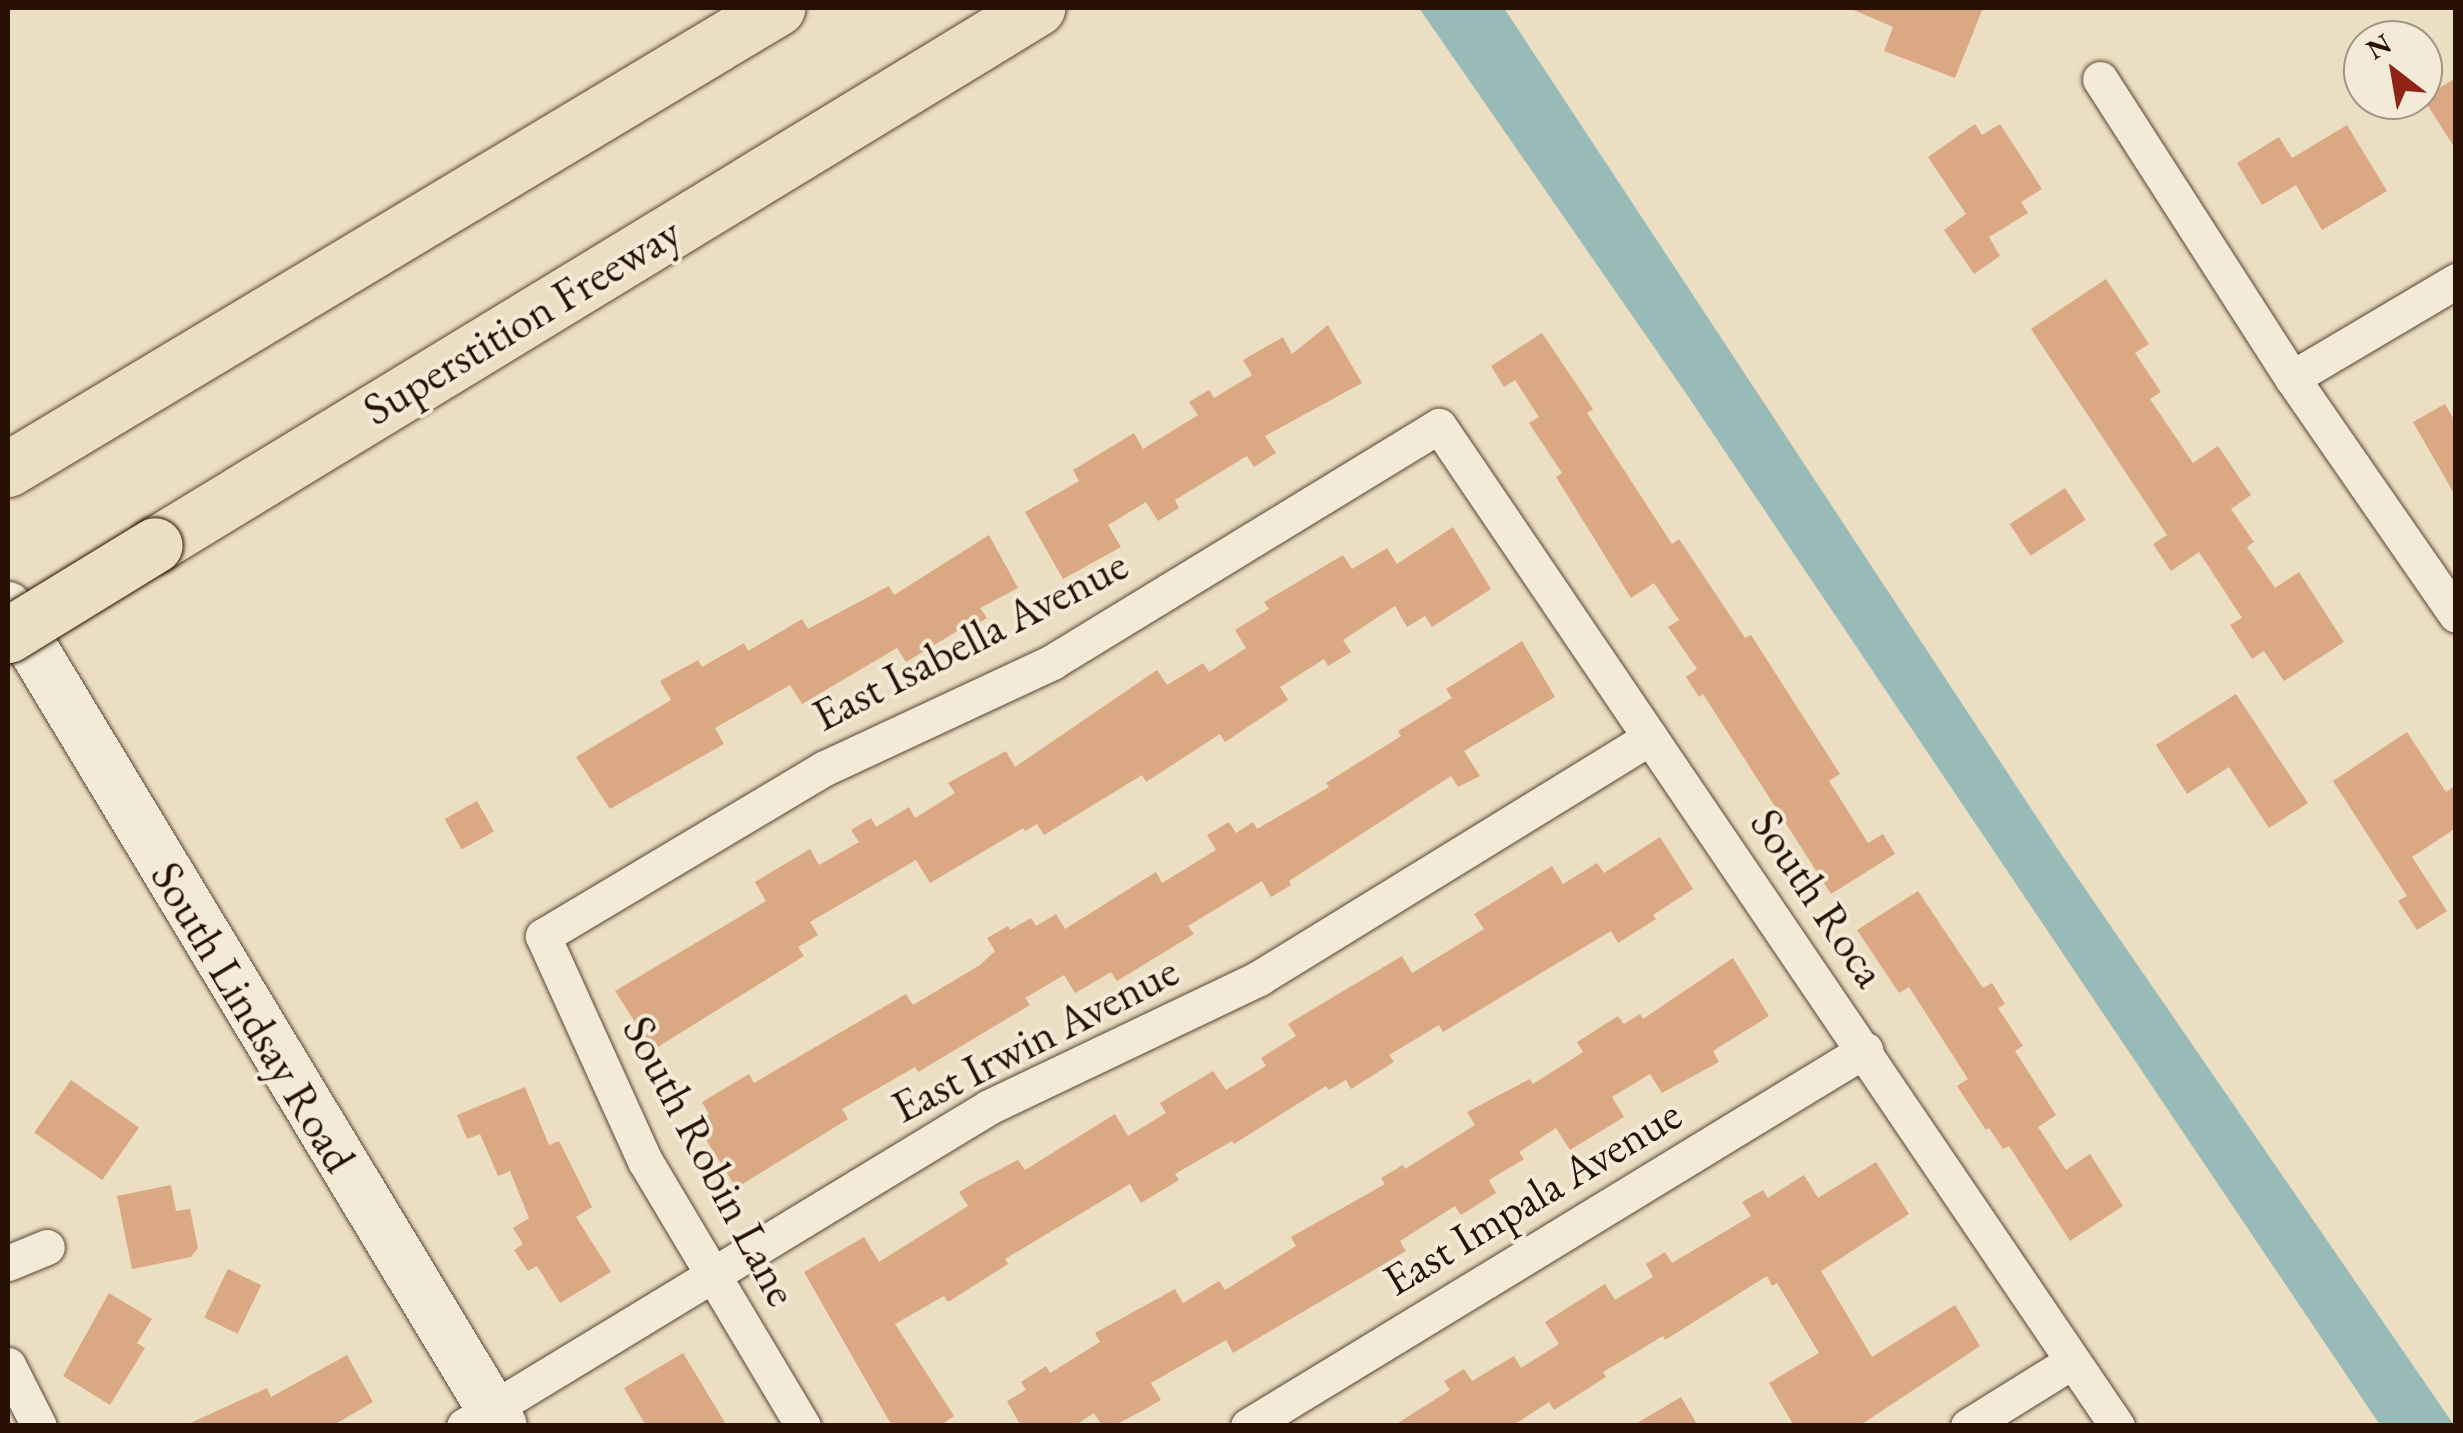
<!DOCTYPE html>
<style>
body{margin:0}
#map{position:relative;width:2463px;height:1433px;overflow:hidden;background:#ecdec2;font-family:"EB Garamond",serif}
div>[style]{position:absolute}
.water>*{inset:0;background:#99bbb8}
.building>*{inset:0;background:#daa983;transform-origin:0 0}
.roads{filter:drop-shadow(0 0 2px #594434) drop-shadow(0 0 2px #594434)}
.minor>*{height:35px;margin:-17.5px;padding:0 17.5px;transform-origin:17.5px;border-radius:17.5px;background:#f3ead7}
.secondary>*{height:50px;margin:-25px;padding:0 25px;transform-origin:25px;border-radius:25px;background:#f3ead7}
.motorway>*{height:55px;margin:-27.5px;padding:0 27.5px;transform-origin:27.5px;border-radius:27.5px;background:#ecdec2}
.bridges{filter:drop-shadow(0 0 2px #281104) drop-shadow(0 0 2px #281104)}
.motorway-bridge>*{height:55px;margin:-27.5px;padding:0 27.5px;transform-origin:27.5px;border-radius:27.5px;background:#ecdec2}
span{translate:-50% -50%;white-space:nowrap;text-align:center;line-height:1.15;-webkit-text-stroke:8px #f3ead7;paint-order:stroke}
.street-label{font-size:45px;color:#281104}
.frame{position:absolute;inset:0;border:10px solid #281104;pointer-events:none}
.north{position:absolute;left:2343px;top:20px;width:100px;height:100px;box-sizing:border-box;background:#f3ead7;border:2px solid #a29383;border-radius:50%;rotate:329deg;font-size:28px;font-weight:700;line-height:40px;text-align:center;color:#281104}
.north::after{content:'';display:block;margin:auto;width:35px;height:45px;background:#8f2418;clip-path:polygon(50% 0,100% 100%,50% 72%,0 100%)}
</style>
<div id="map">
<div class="water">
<i style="clip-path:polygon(1419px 8px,1504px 8px,2057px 848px,2454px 1425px,2380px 1425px,1683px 389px)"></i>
</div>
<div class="building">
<i style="clip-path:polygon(1849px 8px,1983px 8px,1955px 78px,1884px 51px,1893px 27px)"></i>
<i style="clip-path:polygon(2456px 78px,2456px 150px,2423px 98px)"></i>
<i style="clip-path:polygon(1975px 124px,1982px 135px,2000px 124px,2042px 189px,2021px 202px,2028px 213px,1989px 237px,2000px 256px,1974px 274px,1944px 230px,1966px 214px,1928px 157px)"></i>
<i style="clip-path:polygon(2347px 125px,2387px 191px,2322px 230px,2296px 185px,2262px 205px,2237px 163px,2279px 137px,2292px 158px)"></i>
<i style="clip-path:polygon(2106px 279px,2149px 344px,2135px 353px,2161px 392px,2150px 399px,2193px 463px,2218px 446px,2251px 495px,2231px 509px,2254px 542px,2247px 547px,2275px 588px,2299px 572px,2344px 642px,2284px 681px,2264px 651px,2252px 659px,2230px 625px,2242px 618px,2199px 552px,2171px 571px,2153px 544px,2167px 535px,2031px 329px)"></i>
<i style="clip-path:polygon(1328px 325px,1362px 383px,1265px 436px,1276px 453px,1254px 467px,1247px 456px,1175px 500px,1179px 508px,1158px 521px,1146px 502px,1108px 525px,1121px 547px,1063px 579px,1025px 512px,1079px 481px,1073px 470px,1134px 433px,1143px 449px,1198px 415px,1189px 402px,1209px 390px,1214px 398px,1252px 375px,1243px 360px,1283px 337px,1292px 354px)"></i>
<i style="clip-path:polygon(1542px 333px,1593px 409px,1587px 413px,1672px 544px,1679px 539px,1745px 638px,1751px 635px,1806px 721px,1840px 774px,1829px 781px,1868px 843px,1883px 834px,1895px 854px,1831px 894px,1703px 694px,1699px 697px,1686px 677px,1697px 669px,1668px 627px,1679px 620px,1654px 583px,1631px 598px,1556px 477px,1562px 473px,1529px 423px,1539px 417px,1515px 380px,1504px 387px,1491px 366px)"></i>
<i style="clip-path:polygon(2445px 404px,2456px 423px,2456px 497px,2413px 422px)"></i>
<i style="left:2065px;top:488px;width:38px;height:66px;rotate:57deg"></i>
<i style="clip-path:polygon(1453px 527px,1491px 589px,1432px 627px,1425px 616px,1407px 627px,1395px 606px,1343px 640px,1351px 652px,1328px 666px,1324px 659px,1280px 687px,1288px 700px,1225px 742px,1220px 734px,1146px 782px,1142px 775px,1044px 835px,1037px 824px,1025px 831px,1023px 828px,930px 883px,916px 860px,810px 922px,818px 935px,798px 947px,804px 956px,653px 1050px,615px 991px,766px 901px,755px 882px,810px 849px,819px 865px,859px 842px,851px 830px,871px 818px,876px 827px,909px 807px,915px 818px,955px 793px,948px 783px,1006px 751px,1015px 767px,1157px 670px,1167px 685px,1203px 663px,1209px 672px,1246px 648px,1235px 630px,1269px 609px,1264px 602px,1343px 555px,1352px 569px,1387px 548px,1397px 564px)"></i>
<i style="clip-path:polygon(989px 535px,1018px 588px,980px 608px,987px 618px,966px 631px,964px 627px,906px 662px,897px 648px,802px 704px,790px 685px,715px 728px,724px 744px,610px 809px,576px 757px,671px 700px,660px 681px,698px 660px,702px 667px,744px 643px,748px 651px,802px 619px,808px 629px,889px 586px,894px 595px)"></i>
<i style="clip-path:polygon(1522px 641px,1555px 697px,1464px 751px,1480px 776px,1458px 787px,1451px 776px,1289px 881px,1291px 885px,1271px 897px,1262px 881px,1188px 926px,1194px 934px,1117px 981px,1111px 972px,1075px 993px,1064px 975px,1025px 998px,1030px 1005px,918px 1072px,915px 1067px,842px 1109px,848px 1119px,736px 1188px,695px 1122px,709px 1114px,702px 1102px,749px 1074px,754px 1083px,906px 994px,913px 1005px,980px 965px,995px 951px,987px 938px,1008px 926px,1010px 930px,1031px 918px,1036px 926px,1056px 914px,1065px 929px,1156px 872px,1162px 883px,1216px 850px,1207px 835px,1229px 822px,1236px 833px,1253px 822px,1257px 829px,1329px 787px,1326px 783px,1401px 736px,1398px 731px,1452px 698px,1446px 689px)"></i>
<i style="clip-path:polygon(2236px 694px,2308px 803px,2269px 828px,2229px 767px,2187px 794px,2156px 745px)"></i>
<i style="clip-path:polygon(2407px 732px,2446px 792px,2456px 785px,2456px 828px,2412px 857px,2447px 911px,2417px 930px,2398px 901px,2407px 896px,2333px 781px)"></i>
<i style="left:477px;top:801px;width:35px;height:37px;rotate:61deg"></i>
<i style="clip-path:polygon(1660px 837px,1693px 889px,1653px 915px,1656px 919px,1618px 943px,1611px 931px,1443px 1032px,1439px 1025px,1389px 1055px,1394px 1062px,1351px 1089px,1346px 1080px,1329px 1090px,1326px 1086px,1234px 1144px,1232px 1141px,1175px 1174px,1179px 1180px,1141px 1203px,1130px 1184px,1005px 1259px,1008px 1264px,948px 1302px,944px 1296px,895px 1324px,954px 1416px,940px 1426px,892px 1426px,804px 1272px,864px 1237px,879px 1262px,968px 1206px,959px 1192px,979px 1180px,1018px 1160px,1025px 1170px,1115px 1114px,1128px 1136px,1166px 1113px,1160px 1103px,1213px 1071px,1226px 1090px,1266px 1066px,1261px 1058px,1296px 1036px,1288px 1024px,1402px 956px,1412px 973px,1484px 929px,1474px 914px,1552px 866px,1563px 884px,1597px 863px,1604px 873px)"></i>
<i style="clip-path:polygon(1918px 891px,1983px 988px,1992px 983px,2005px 1004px,1998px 1008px,2023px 1046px,2015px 1051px,2056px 1115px,2038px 1127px,2066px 1170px,2090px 1154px,2123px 1206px,2070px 1241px,2009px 1146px,2003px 1149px,1989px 1128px,1986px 1130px,1957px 1086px,1968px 1079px,1909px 987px,1899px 993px,1857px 930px)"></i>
<i style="clip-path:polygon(1733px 958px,1769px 1016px,1713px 1051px,1719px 1062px,1662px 1093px,1650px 1074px,1612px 1097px,1624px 1117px,1570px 1150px,1556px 1128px,1519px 1152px,1524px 1159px,1489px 1180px,1496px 1193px,1461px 1215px,1455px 1206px,1400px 1241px,1406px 1251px,1233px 1353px,1226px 1340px,1151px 1383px,1161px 1400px,1140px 1412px,1113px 1426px,1102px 1426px,1094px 1413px,1074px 1426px,1021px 1426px,1007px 1401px,1026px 1390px,1021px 1382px,1046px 1366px,1050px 1373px,1100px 1342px,1095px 1333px,1175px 1289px,1183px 1303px,1219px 1281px,1225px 1290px,1296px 1246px,1291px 1237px,1385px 1184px,1381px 1178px,1403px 1165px,1405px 1169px,1475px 1125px,1467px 1112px,1530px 1079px,1533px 1084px,1583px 1052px,1577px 1042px,1618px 1016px,1624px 1024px,1640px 1014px,1643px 1019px)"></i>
<i style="left:71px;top:1080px;width:83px;height:64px;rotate:35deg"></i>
<i style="clip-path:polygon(525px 1087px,549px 1145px,559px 1141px,592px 1207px,576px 1217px,611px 1272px,560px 1303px,537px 1266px,528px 1271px,514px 1250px,523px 1244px,513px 1228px,529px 1218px,510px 1171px,498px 1176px,480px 1134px,467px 1139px,457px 1115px)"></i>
<i style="clip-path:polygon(1876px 1162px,1909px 1214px,1821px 1271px,1872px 1357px,1955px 1305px,1980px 1346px,1859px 1426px,1794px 1426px,1769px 1383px,1819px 1353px,1777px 1283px,1772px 1286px,1767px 1276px,1665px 1340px,1663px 1336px,1603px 1372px,1606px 1377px,1554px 1410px,1549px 1402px,1512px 1426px,1393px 1426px,1450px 1390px,1444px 1381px,1464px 1369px,1472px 1381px,1514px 1356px,1521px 1368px,1559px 1344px,1545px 1322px,1605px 1284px,1615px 1300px,1653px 1277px,1646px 1264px,1665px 1252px,1672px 1263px,1751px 1216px,1742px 1202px,1763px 1190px,1768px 1198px,1804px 1175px,1818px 1198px)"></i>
<i style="clip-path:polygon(171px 1185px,176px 1211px,190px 1209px,198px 1248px,191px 1257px,132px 1269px,117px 1196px)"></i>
<i style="left:228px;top:1269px;width:37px;height:54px;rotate:26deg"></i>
<i style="clip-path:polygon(109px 1293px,152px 1319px,137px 1343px,145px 1348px,110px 1405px,63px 1376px)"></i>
<i style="clip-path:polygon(683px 1353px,727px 1426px,646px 1426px,624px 1388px)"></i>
<i style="clip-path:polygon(347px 1355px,373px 1402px,332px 1426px,184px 1426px,267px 1388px,271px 1397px)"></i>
<i style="clip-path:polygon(1681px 1397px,1698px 1426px,1632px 1426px)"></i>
</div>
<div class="roads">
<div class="minor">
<i style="left:2100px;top:79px;width:355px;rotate:57.3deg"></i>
<i style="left:2292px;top:378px;width:288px;rotate:55.3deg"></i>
<i style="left:2292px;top:378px;width:191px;rotate:-30.6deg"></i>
<i style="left:8px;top:1263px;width:42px;rotate:-22.3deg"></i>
<i style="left:8px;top:1365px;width:68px;rotate:63.1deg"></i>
<i style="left:464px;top:1426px;width:614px;rotate:-31.28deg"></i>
<i style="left:989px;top:1107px;width:299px;rotate:-25.5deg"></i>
<i style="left:1259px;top:978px;width:459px;rotate:-31.6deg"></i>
<i style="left:803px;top:1426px;width:309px;rotate:-120.8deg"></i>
<i style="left:645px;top:1161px;width:247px;rotate:-114.4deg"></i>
<i style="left:543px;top:936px;width:328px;rotate:-30.8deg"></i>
<i style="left:825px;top:768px;width:251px;rotate:-25deg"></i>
<i style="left:1052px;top:662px;width:453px;rotate:-31.4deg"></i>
<i style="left:1439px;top:426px;width:1208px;rotate:55.86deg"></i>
<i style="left:1248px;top:1426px;width:723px;rotate:-31.36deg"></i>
<i style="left:1968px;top:1426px;width:123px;rotate:-31.8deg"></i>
</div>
<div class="secondary">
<i style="left:8px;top:607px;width:956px;rotate:58.9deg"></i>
</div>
<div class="motorway">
<i style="left:8px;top:469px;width:897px;rotate:-30.94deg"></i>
<i style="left:155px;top:545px;width:1033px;rotate:-31.33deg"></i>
</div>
</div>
<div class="bridges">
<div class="motorway-bridge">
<i style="left:8px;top:635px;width:172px;rotate:-31.5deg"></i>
</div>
</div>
<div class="street-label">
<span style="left:522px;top:321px;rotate:-31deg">Superstition Freeway</span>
<span style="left:970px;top:640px;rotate:-27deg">East Isabella Avenue</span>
<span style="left:1818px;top:898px;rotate:56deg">South Roca</span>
<span style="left:253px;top:1017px;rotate:59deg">South Lindsay Road</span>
<span style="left:1035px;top:1039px;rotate:-27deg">East Irwin Avenue</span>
<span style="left:710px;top:1161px;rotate:62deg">South Robin Lane</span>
<span style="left:1532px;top:1197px;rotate:-31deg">East Impala Avenue</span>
</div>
<div class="frame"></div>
<div class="north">N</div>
</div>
